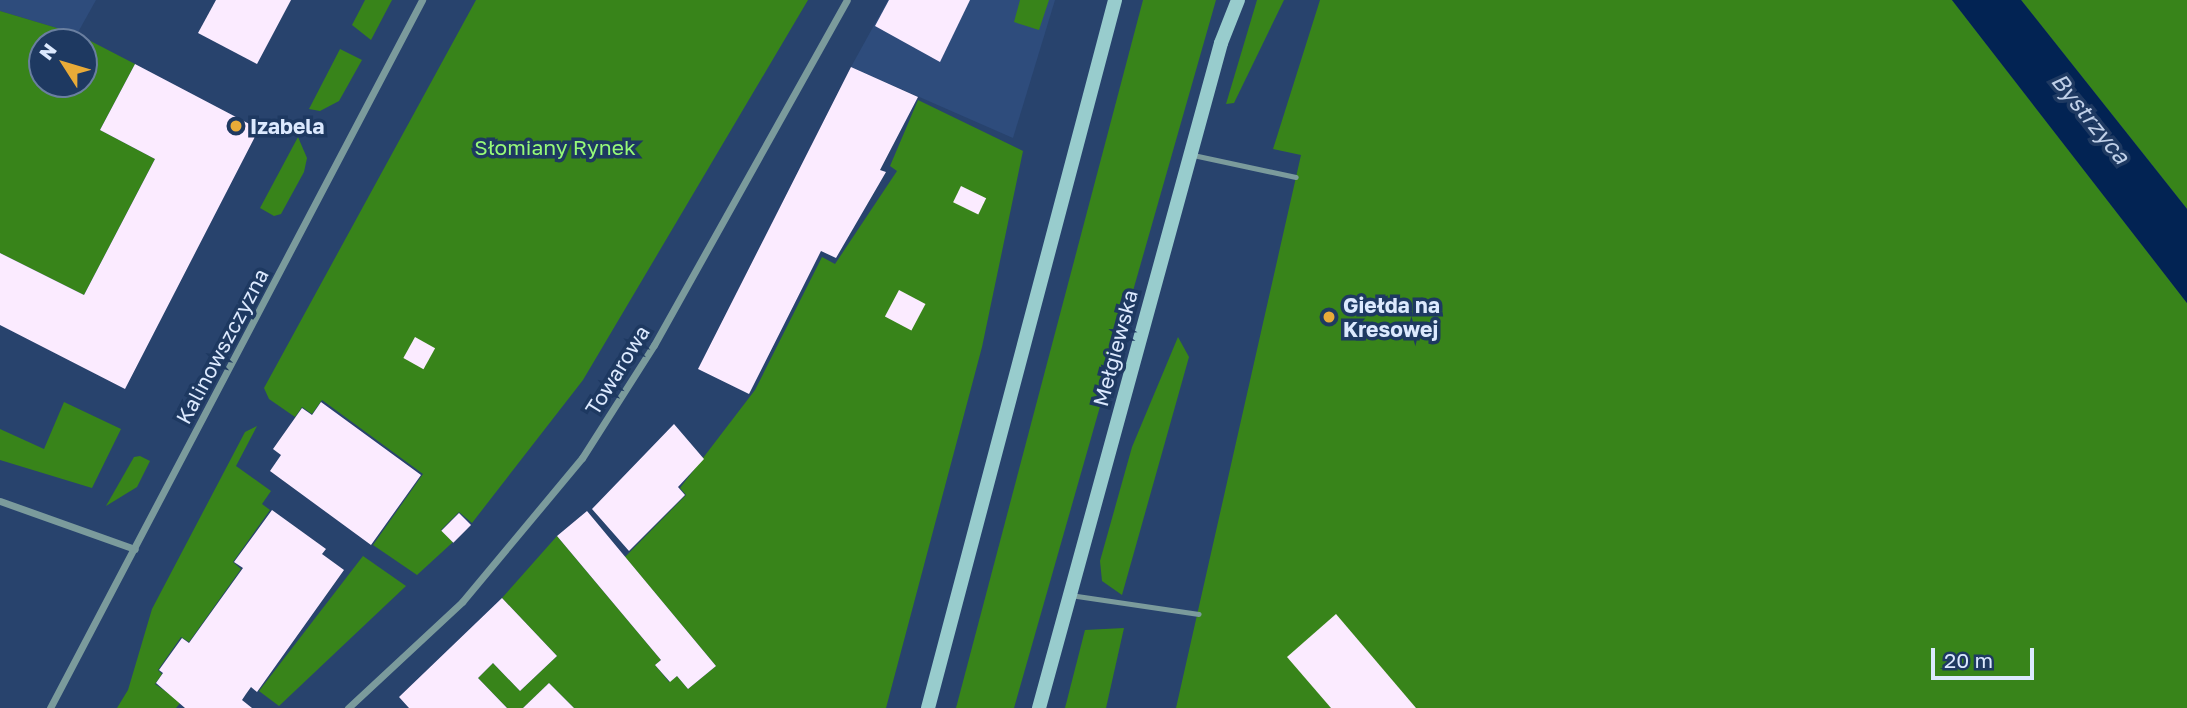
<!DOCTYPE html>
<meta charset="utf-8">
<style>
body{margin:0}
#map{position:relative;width:2187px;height:708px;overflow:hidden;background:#28436d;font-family:"Golos Text",sans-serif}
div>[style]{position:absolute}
.built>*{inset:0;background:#2e4c7c}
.green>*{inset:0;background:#38841a}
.water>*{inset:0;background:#022353}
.building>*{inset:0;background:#fbebff;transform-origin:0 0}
.lane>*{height:5px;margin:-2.5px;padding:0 2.5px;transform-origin:2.5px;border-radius:2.5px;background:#7b9b9c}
.street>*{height:7px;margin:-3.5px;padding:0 3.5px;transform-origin:3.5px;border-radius:3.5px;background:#7b9b9c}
.secondary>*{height:14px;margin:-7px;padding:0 7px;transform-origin:7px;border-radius:7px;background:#98cccd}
.dots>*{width:19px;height:19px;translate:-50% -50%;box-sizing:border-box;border:4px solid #1e3961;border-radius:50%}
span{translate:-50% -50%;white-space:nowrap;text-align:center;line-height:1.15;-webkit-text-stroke:7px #1e3961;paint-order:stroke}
.poi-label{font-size:21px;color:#dce9fe;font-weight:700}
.left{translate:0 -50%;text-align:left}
.park-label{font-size:21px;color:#97fa78}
.street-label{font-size:21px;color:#dce9fe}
.water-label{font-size:23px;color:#c0d0e8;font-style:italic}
.north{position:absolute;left:28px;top:28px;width:70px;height:70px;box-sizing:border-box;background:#1e3961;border:2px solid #6a7fa0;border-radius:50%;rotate:307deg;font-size:19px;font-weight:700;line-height:28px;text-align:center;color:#dce9fe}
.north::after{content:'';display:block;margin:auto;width:24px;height:32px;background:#e9ab38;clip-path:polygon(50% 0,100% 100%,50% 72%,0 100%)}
.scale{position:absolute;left:1931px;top:648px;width:103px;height:32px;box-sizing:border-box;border:4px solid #dce9fe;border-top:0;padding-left:9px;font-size:21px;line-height:24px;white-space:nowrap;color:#dce9fe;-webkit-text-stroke:5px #1e3961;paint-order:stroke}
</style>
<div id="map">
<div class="built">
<i style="clip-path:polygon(0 0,96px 0,77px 34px,0 11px)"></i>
<i style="clip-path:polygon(888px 0,1055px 0,1013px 138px,851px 67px)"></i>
</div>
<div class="green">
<i style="clip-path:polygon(365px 0,392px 0,371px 40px,352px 25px)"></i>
<i style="clip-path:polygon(476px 0,808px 0,583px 380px,472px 523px,459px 512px,441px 530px,453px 542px,417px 575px,373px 545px,423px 474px,322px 400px,312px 414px,302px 407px,295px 417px,269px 399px,264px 388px)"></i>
<i style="clip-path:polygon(1020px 0,1049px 0,1039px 30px,1014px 22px)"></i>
<i style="clip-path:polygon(1143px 0,1216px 0,1014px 708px,956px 708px)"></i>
<i style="clip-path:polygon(1257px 0,1284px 0,1234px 103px,1226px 104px)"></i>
<i style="clip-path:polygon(1320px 0,1952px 0,2187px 303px,2187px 708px,1176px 708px,1301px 155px,1273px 149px)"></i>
<i style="clip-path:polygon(2021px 0,2187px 0,2187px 209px,2157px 171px)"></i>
<i style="clip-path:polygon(evenodd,0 11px,77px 34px,135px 64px,100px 130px,155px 159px,84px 295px,0 253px,0 11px,42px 42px,84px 42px,84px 84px,42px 84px,42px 42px)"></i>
<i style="clip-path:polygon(340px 49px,362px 60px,339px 101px,320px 111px,309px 109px)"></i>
<i style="clip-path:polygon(918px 100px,1023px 151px,982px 347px,886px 708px,574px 708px,549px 683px,523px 708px,507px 708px,478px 678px,493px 663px,520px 691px,557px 656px,502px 598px,557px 536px,661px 660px,655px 665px,669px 682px,677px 676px,688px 689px,716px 666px,625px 557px,686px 495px,680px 488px,755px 390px,822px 257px,835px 264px,897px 171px,890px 166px)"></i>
<i style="clip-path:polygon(298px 137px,307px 158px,304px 172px,281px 214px,274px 216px,260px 208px)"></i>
<i style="clip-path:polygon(1178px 337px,1189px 357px,1122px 595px,1102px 581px,1100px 561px,1132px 447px)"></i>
<i style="clip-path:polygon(64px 402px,121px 429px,92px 488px,0 460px,0 429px,44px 449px)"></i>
<i style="clip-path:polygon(257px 426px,236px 466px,271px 491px,262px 504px,270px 510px,233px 562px,241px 569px,189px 642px,181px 637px,158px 670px,162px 674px,155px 684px,181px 702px,176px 708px,117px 708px,128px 690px,152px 609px,245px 432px)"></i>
<i style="clip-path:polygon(140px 456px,150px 461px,137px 487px,106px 506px,134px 457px)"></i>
<i style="clip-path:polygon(363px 556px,406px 586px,279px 706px,259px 691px)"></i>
<i style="clip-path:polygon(1124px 628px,1106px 708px,1065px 708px,1085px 630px)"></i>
</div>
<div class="water">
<i style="clip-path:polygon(1952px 0,2021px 0,2187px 209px,2187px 303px)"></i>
</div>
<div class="building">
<i style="clip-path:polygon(216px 0,291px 0,257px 64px,198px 33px)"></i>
<i style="clip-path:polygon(889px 0,970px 0,940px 62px,875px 26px)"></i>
<i style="clip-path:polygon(135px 64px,259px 129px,125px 389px,0 325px,0 253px,84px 295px,155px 159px,100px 130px)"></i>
<i style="clip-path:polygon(851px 67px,918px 97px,880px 170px,886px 172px,836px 258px,821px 251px,749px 394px,698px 369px)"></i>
<i style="left:961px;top:186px;width:28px;height:18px;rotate:26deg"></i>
<i style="left:899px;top:290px;width:30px;height:30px;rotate:28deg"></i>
<i style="left:415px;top:337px;width:23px;height:24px;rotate:29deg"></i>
<i style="clip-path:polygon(321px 402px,421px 475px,371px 545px,270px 471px,281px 455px,273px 449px,302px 408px,312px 415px)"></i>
<i style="clip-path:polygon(674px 424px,704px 459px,678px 487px,685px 495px,629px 551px,592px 509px)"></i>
<i style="clip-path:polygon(272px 510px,326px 549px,322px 554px,344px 570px,257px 692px,251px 687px,246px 694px,242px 700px,252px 708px,185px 708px,156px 683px,163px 673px,159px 670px,182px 638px,189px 643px,243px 568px,234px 562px)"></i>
<i style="clip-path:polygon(587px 511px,716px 666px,688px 689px,677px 676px,670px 682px,655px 665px,661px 660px,557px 536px)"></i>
<i style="left:459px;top:513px;width:17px;height:25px;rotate:45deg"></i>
<i style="clip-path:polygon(502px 598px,557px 656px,520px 691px,493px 663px,478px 678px,507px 708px,409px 708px,399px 697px)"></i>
<i style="clip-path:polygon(1336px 614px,1416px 708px,1331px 708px,1287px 657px)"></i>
<i style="clip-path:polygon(549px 683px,574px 708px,523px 708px)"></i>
</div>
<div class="lane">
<i style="left:1193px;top:155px;width:105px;rotate:12.1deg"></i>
<i style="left:1070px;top:595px;width:130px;rotate:8.4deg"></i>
</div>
<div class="street">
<i style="left:0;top:501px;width:143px;rotate:19.6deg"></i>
<i style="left:50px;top:708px;width:800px;rotate:-62.28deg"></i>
<i style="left:348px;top:708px;width:156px;rotate:-42.9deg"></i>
<i style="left:462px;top:602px;width:187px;rotate:-50.2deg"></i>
<i style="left:582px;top:458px;width:134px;rotate:-57.5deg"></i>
<i style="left:654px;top:345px;width:395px;rotate:-60.8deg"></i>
</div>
<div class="secondary">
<i style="left:928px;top:708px;width:732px;rotate:-75.2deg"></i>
<i style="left:1039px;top:708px;width:689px;rotate:-74.69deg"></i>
<i style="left:1221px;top:43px;width:46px;rotate:-68.4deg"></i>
</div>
<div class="dots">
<i style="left:236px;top:126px;background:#e9ab38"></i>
<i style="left:1329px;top:317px;background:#e9ab38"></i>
</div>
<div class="poi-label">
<span class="left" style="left:250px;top:126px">Izabela</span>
<span class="left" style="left:1343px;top:317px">Giełda na<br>Kresowej</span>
</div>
<div class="park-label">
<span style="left:555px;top:147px">Słomiany Rynek</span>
</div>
<div class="street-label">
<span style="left:222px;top:346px;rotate:-62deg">Kalinowszczyzna</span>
<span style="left:1115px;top:348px;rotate:-75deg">Mełgiewska</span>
<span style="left:617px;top:370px;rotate:-58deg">Towarowa</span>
</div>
<div class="water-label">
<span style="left:2091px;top:118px;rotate:51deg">Bystrzyca</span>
</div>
<div class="north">N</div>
<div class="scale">20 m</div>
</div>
